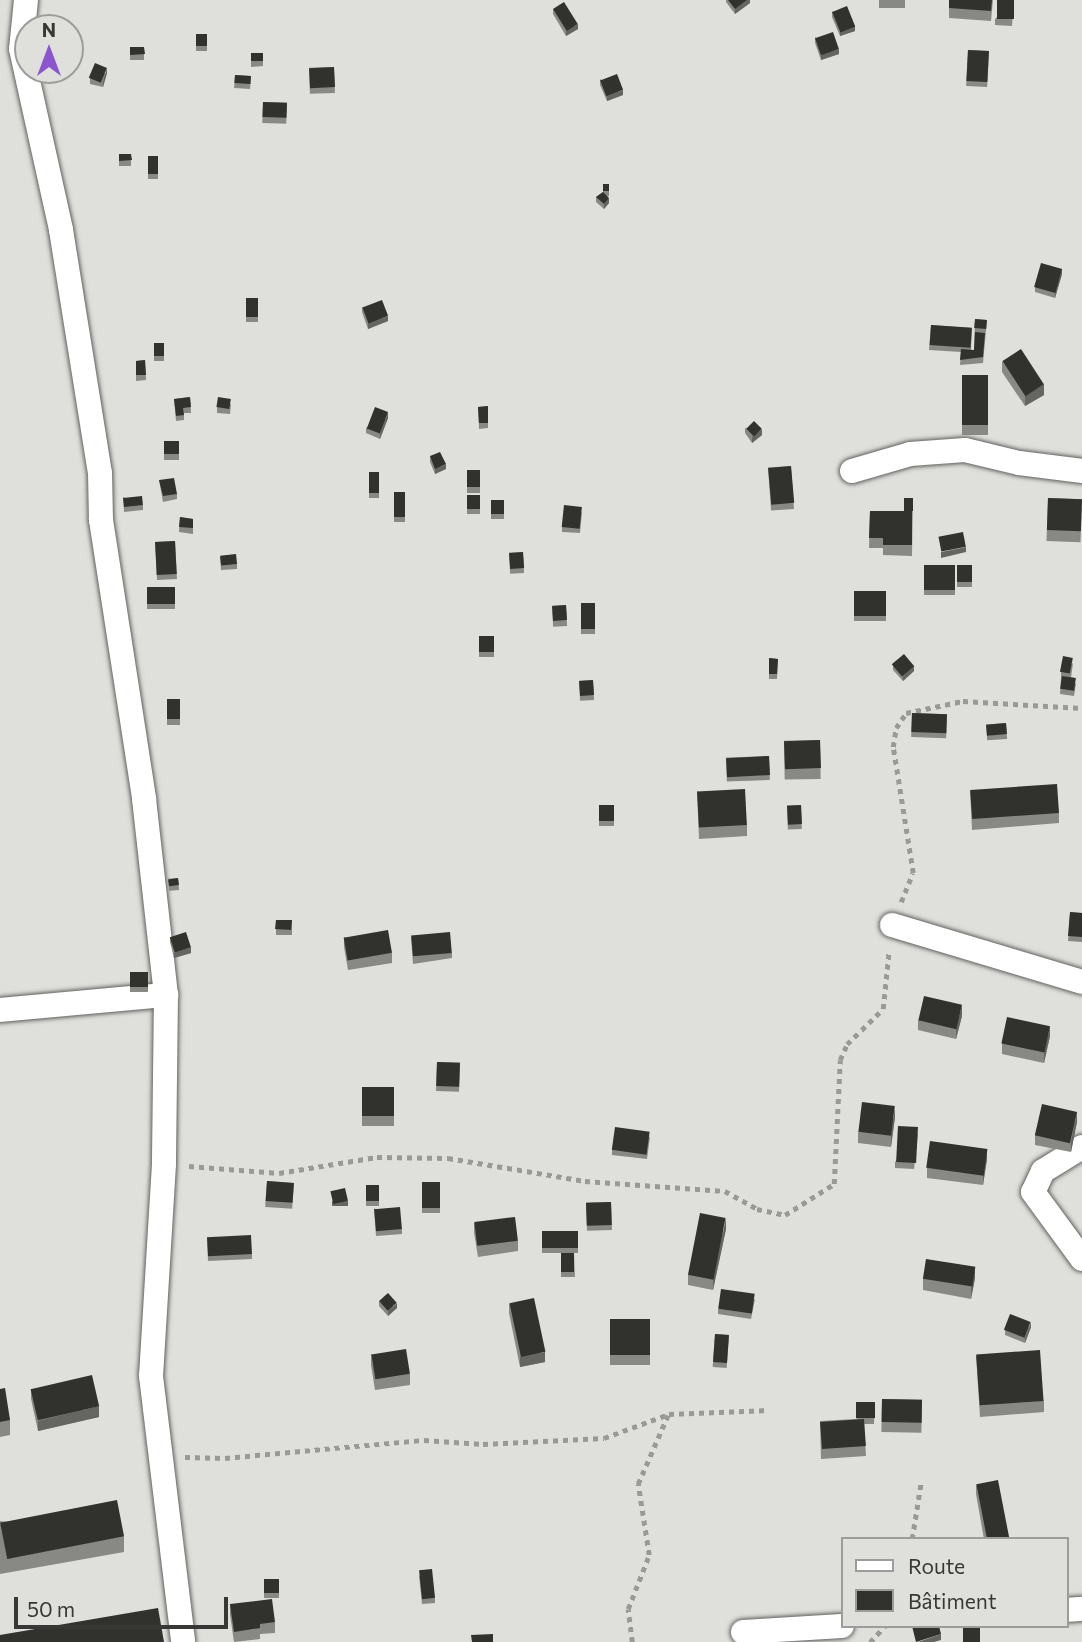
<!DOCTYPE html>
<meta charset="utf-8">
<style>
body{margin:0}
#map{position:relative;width:1082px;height:1642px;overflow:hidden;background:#dfe0dc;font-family:Commissioner,sans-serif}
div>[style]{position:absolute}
.path>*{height:4.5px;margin-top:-2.25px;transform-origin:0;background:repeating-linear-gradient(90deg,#999a97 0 5px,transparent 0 10px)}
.roads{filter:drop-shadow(0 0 2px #61625f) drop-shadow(0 0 2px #61625f)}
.street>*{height:24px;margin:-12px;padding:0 12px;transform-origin:12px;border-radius:12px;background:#fff}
.wall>*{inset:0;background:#888885;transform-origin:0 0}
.shaded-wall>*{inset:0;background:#656662;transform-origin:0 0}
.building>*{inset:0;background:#31312e;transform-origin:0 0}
span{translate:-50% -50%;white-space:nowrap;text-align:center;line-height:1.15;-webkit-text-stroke:7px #dfe0dc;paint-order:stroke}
.legend{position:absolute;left:841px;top:1537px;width:228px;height:91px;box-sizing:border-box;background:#dfe0dc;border:2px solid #9c9d9a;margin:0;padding:9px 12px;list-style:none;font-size:21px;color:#373836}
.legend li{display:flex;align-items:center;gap:14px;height:35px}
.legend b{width:35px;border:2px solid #9c9d9a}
.north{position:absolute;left:14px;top:14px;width:70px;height:70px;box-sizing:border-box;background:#dfe0dc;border:2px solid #9c9d9a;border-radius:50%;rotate:0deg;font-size:19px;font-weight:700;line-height:28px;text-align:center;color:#373836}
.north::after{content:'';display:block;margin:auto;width:24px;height:32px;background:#8a55cd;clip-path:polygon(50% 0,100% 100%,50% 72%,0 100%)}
.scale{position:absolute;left:14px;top:1597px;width:214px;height:32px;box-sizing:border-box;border:4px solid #373836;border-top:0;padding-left:9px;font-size:21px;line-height:24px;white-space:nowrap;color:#373836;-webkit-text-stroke:5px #dfe0dc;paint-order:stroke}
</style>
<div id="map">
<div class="path">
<i style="left:901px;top:902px;width:31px;rotate:-68deg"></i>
<i style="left:913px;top:873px;width:128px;rotate:-99deg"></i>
<i style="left:893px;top:747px;width:19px;rotate:-81deg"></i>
<i style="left:896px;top:728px;width:18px;rotate:-56deg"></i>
<i style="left:906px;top:713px;width:58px;rotate:-11.9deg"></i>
<i style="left:963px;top:701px;width:119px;rotate:3.4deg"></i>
<i style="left:189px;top:1166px;width:90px;rotate:4.4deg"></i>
<i style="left:279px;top:1173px;width:99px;rotate:-9.3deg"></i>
<i style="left:377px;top:1157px;width:71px;rotate:0.8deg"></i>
<i style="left:448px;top:1158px;width:139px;rotate:9.5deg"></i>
<i style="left:585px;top:1181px;width:140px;rotate:4.1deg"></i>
<i style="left:725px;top:1191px;width:37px;rotate:29deg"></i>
<i style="left:757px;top:1209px;width:29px;rotate:12deg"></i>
<i style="left:785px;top:1215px;width:58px;rotate:-32.3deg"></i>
<i style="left:834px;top:1184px;width:124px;rotate:-87.2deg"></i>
<i style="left:840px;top:1060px;width:17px;rotate:-66deg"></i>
<i style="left:847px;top:1044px;width:50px;rotate:-44.2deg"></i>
<i style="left:883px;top:1009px;width:59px;rotate:-84.2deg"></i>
<i style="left:185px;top:1457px;width:40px;rotate:1.4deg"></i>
<i style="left:225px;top:1458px;width:200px;rotate:-5.2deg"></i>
<i style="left:424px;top:1440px;width:59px;rotate:3.9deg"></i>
<i style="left:483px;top:1444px;width:121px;rotate:-2.8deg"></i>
<i style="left:604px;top:1438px;width:69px;rotate:-20.3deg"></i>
<i style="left:669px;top:1414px;width:98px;rotate:-2.3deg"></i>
<i style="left:912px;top:1539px;width:58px;rotate:-81deg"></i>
<i style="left:632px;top:1642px;width:33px;rotate:-97deg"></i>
<i style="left:628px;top:1609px;width:58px;rotate:-68.7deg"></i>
<i style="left:649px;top:1555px;width:72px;rotate:-98.8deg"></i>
<i style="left:638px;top:1484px;width:75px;rotate:-66.5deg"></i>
<i style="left:870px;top:1642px;width:22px;rotate:-47deg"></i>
</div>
<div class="roads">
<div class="street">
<i style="left:26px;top:0;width:49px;rotate:95.8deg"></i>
<i style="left:21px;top:49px;width:185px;rotate:77.5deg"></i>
<i style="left:61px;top:230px;width:246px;rotate:80.9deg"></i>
<i style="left:100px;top:473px;width:47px;rotate:88.8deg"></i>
<i style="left:101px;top:520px;width:282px;rotate:81.2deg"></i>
<i style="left:144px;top:799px;width:197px;rotate:83.6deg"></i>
<i style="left:166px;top:995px;width:169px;rotate:90.7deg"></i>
<i style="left:164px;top:1164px;width:212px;rotate:93.5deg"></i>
<i style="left:151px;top:1376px;width:268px;rotate:83.1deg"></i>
<i style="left:852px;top:471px;width:60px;rotate:-16.3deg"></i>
<i style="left:910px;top:454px;width:55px;rotate:-4.2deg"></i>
<i style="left:965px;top:450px;width:56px;rotate:13.5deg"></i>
<i style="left:1019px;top:463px;width:64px;rotate:7.2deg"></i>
<i style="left:892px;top:925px;width:198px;rotate:16.7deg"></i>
<i style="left:0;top:1010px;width:167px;rotate:-5.2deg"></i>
<i style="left:1082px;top:1147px;width:46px;rotate:148.4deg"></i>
<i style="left:1043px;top:1171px;width:23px;rotate:115deg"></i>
<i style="left:1033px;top:1192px;width:83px;rotate:53.8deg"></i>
<i style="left:1066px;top:1610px;width:16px;rotate:-4deg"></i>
<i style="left:743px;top:1632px;width:99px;rotate:-3.5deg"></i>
</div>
</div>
<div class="wall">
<i style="clip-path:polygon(726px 0,750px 0,750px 3px,735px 14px,726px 2px)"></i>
<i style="left:879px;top:0;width:26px;height:8px"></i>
<i style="clip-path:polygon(949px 0,993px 0,991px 21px,949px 18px)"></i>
<i style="clip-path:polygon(1014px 0,1012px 26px,995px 25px,995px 19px)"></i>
<i style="clip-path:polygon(553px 9px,578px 29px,566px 36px,553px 14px)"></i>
<i style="clip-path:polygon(832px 11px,855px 31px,840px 36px,832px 17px)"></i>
<i style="left:196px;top:34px;width:11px;height:17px"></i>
<i style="clip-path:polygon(815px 37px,839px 54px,821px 60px,815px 43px)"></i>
<i style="left:130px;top:47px;width:14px;height:13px"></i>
<i style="left:968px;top:50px;width:21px;height:36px;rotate:3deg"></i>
<i style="clip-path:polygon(263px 53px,263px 66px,251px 67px,251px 59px)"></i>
<i style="left:334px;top:67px;width:26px;height:25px;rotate:88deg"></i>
<i style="clip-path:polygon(107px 73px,103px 87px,90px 84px,90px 78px)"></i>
<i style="left:235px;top:75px;width:16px;height:13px;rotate:4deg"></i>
<i style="clip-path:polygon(600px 79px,623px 95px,607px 101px,600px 85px)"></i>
<i style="left:263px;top:102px;width:24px;height:21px;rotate:2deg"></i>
<i style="left:119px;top:154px;width:12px;height:12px"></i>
<i style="left:148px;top:156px;width:10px;height:23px"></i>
<i style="clip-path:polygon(603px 184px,609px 184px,609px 196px,607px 196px,609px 203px,604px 209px,596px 202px,596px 197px,603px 192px)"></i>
<i style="clip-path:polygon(1062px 274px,1055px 298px,1035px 292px,1035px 287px)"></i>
<i style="left:246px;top:298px;width:12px;height:24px"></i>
<i style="clip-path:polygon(362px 307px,388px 321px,368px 329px,362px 312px)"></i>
<i style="clip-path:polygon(975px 319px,987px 320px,983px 363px,960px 365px,961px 352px,929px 350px,931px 325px,972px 328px,971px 350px,974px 350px)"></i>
<i style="left:154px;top:343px;width:10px;height:18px"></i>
<i style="clip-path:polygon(145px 360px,146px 380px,136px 381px,136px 361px)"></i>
<i style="clip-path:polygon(1002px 361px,1044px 395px,1025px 406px,1002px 372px)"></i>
<i style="left:988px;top:375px;width:60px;height:26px;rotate:90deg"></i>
<i style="clip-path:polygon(190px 397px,191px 413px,184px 413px,184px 420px,176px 421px,174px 399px)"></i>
<i style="clip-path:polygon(231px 404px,230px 414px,217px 413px,217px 407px)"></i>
<i style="clip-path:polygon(488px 406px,488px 428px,479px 429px,478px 407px)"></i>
<i style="clip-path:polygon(388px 418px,380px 439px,366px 433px,366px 428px)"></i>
<i style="clip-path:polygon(745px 428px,762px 435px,752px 443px,745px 433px)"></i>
<i style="left:164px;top:441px;width:15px;height:19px"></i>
<i style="clip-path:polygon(430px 456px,446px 469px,435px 474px,430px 462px)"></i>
<i style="left:791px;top:466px;width:43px;height:23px;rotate:86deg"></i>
<i style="left:467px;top:470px;width:13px;height:23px"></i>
<i style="left:369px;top:472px;width:10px;height:26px"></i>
<i style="clip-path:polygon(159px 480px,177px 494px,177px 499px,163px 502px)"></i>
<i style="left:394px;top:492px;width:11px;height:30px"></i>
<i style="left:467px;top:495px;width:13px;height:19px"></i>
<i style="clip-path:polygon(123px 497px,143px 505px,143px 510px,124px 512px)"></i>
<i style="clip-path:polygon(913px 498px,912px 556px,883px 555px,883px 548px,869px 548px,870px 511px,904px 511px)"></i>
<i style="left:1048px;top:498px;width:34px;height:43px;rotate:2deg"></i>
<i style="left:491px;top:500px;width:13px;height:19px"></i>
<i style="clip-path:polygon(582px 512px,580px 533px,562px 532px,562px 527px)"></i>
<i style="clip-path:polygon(180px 517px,193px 519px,193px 534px,179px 532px)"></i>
<i style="left:175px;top:541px;width:38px;height:20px;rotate:87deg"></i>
<i style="left:523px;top:552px;width:21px;height:14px;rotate:87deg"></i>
<i style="clip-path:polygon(220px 556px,237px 564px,237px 569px,221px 570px)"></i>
<i style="left:924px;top:565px;width:31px;height:30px"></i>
<i style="left:957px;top:565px;width:15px;height:22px"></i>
<i style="left:175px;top:587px;width:22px;height:28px;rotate:90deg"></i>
<i style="left:854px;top:591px;width:32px;height:30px"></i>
<i style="left:581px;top:603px;width:14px;height:31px"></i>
<i style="left:566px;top:605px;width:21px;height:14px;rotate:87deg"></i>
<i style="left:479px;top:636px;width:15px;height:21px"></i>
<i style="clip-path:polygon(769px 658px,778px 659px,777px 679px,769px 679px)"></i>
<i style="clip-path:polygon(1073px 663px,1071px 678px,1076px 684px,1074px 696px,1060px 694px,1061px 677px,1061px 672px)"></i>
<i style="clip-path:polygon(893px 665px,914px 671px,903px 681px,893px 670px)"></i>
<i style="left:593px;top:680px;width:20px;height:14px;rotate:87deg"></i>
<i style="left:167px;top:699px;width:13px;height:26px"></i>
<i style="left:912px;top:713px;width:35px;height:24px;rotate:2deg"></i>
<i style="left:1006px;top:723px;width:16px;height:20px;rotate:86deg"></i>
<i style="left:820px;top:740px;width:39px;height:36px;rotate:89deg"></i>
<i style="left:769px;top:756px;width:24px;height:43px;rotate:88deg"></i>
<i style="clip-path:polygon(697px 791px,747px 825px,747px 836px,699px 839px)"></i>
<i style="clip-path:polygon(970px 791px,1059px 813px,1059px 823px,972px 830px)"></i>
<i style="left:599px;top:805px;width:15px;height:21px"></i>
<i style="left:801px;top:805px;width:24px;height:14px;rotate:88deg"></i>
<i style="left:178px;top:878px;width:12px;height:10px;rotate:85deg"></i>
<i style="clip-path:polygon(1070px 912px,1082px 913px,1082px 942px,1068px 941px)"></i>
<i style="left:276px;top:920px;width:16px;height:15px"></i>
<i style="clip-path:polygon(170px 937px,191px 953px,174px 958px,170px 942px)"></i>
<i style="clip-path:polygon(344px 937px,392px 953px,392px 963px,348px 970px,344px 947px)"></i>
<i style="clip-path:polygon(411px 937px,452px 953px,452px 958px,413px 964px)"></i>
<i style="left:130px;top:972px;width:18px;height:20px"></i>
<i style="clip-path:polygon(962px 1016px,956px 1039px,918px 1030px,918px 1020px)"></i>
<i style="clip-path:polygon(1050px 1036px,1044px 1063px,1002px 1054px,1002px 1044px)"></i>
<i style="left:437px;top:1062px;width:23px;height:29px;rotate:2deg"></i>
<i style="left:362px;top:1087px;width:32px;height:39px"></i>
<i style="clip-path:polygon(895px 1117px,891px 1147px,858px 1143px,858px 1132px)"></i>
<i style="clip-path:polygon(1077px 1122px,1071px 1152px,1035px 1145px,1035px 1135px)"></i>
<i style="clip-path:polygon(918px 1133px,914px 1169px,895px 1168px,895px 1162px)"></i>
<i style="clip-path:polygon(650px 1137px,647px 1159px,612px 1155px,612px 1150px)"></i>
<i style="clip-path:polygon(987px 1159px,983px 1185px,927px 1178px,927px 1168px)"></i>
<i style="left:267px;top:1181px;width:27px;height:26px;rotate:4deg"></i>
<i style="left:422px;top:1182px;width:18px;height:31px"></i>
<i style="left:366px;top:1185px;width:13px;height:21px"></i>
<i style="left:611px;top:1202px;width:28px;height:25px;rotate:88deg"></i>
<i style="clip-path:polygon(374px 1208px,402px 1229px,402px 1234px,376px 1236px)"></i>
<i style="clip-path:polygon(474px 1223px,518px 1241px,518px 1251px,478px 1257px,474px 1233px)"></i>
<i style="clip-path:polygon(726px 1229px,713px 1290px,688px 1285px,688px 1275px)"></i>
<i style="clip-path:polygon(542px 1231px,578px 1231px,578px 1253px,574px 1253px,575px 1277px,561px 1277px,561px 1253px,542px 1253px)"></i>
<i style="clip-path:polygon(207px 1237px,252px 1254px,252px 1259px,208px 1261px)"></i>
<i style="clip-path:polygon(975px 1278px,971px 1299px,923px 1290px,923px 1279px)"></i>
<i style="clip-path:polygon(755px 1299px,751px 1319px,718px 1314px,718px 1309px)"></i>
<i style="clip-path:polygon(379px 1301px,397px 1308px,388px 1316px,379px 1306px)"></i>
<i style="clip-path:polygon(509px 1303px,545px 1362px,520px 1367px,509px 1313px)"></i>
<i style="left:610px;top:1319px;width:40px;height:46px"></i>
<i style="clip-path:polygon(1031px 1327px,1025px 1343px,1005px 1335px,1005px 1330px)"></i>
<i style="left:715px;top:1334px;width:14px;height:33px;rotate:4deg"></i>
<i style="clip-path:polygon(371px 1354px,410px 1374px,410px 1385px,375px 1390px,371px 1365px)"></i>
<i style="clip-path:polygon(976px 1356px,1044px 1401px,1044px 1412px,980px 1417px)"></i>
<i style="clip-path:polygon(0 1389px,10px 1420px,10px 1435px,0 1437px)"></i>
<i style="clip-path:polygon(31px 1389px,99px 1417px,38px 1431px,31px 1399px)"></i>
<i style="left:882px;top:1399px;width:40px;height:33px;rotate:1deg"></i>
<i style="clip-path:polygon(875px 1402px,874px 1424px,864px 1424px,866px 1456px,821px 1459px,820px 1421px,856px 1419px)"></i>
<i style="clip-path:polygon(976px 1484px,1010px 1539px,984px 1539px,976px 1494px)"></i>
<i style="clip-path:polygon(0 1521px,124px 1536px,124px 1552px,0 1574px)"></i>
<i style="clip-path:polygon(419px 1575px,435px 1598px,435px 1603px,422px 1604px)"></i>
<i style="left:264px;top:1579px;width:15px;height:19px"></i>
<i style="clip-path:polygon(230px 1604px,275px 1622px,275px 1633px,260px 1634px,260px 1639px,234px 1642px,230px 1615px)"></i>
</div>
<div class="shaded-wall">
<i style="clip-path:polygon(747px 0,750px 0,750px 3px,735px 14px,735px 9px)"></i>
<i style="clip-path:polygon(578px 24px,578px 29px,566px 36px,566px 31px)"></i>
<i style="clip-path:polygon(855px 26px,855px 31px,840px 36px,840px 31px)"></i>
<i style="clip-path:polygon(839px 49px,839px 54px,821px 60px,821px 55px)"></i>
<i style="clip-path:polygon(107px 68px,107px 73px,103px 87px,103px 82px)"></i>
<i style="clip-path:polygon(623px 90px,623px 95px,607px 101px,607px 96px)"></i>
<i style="clip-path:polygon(609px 198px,609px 203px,604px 209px,604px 204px)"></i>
<i style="clip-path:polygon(1062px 269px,1062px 274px,1055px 298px,1055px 292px)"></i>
<i style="clip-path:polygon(388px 316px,388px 321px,368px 329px,368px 323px)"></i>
<i style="clip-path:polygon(1044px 384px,1044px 395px,1025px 406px,1025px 396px)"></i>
<i style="clip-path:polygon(388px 412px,388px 418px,380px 439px,380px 434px)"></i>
<i style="clip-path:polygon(762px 429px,762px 435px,752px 443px,752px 437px)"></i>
<i style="clip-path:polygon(446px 464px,446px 469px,435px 474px,435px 469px)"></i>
<i style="clip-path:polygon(966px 547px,966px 552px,941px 558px,941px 552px)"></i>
<i style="clip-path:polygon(914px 666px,914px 671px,903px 681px,903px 676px)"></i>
<i style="clip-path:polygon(191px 947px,191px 953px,174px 958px,174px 953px)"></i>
<i style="clip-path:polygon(962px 1005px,962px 1016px,956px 1039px,956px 1029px)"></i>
<i style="clip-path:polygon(1050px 1026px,1050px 1036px,1044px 1063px,1044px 1053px)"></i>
<i style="clip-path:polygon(895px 1106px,895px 1117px,891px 1147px,891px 1137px)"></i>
<i style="clip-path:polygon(1077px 1112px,1077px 1122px,1071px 1152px,1071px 1142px)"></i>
<i style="clip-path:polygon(987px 1149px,987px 1159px,983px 1185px,983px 1175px)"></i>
<i style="left:348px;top:1201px;width:5px;height:16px;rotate:90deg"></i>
<i style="clip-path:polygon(726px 1218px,726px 1229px,713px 1290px,713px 1280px)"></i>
<i style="clip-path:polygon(975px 1267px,975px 1278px,971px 1299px,971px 1288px)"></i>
<i style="clip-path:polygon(397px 1303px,397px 1308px,388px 1316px,388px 1311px)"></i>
<i style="clip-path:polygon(1031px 1322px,1031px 1327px,1025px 1343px,1025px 1338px)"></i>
<i style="clip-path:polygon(545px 1352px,545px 1362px,520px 1367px,520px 1357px)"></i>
<i style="clip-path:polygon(99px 1406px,99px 1417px,38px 1431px,38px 1421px)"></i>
<i style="clip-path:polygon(941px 1634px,941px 1640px,934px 1642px,918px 1642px)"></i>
</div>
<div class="building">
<i style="clip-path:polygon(728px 0,747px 0,735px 9px)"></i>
<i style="clip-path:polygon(949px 0,992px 0,991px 11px,949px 8px)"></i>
<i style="left:997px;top:0;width:17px;height:19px"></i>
<i style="left:564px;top:2px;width:26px;height:13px;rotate:58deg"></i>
<i style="left:847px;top:6px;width:22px;height:16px;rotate:68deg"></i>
<i style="left:833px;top:32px;width:18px;height:19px;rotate:71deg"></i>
<i style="left:196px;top:34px;width:11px;height:12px"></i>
<i style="clip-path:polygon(130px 47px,144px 47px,145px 54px,130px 55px)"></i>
<i style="left:968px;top:50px;width:21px;height:31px;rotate:3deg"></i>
<i style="left:263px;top:53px;width:8px;height:12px;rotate:90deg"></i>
<i style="left:95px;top:63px;width:13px;height:16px;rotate:23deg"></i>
<i style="left:334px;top:67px;width:20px;height:25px;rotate:87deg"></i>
<i style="left:617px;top:74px;width:17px;height:18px;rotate:69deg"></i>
<i style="left:235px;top:75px;width:16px;height:8px;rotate:4deg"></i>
<i style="left:263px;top:102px;width:24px;height:15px;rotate:2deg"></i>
<i style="clip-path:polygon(119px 154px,131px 154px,132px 160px,119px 161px)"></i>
<i style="left:148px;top:156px;width:10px;height:18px"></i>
<i style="left:603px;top:184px;width:6px;height:7px"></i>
<i style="clip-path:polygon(603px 192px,609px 198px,604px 204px,596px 197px)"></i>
<i style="left:1041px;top:263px;width:22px;height:25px;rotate:16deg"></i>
<i style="left:246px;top:298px;width:12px;height:19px"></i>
<i style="left:382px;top:300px;width:17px;height:21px;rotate:69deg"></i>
<i style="left:975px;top:319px;width:12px;height:9px;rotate:5deg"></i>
<i style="left:931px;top:325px;width:41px;height:20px;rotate:4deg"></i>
<i style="clip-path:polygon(975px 332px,985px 333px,983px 357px,960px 360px,961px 349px,974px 350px)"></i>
<i style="left:154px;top:343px;width:10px;height:13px"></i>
<i style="left:1021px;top:349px;width:42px;height:22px;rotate:57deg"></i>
<i style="clip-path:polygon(145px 360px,146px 375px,136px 375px,136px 361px)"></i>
<i style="left:988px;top:375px;width:50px;height:26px;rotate:90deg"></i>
<i style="clip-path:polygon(190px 397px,191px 407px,183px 408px,184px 415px,176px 416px,174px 399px)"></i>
<i style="left:218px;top:397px;width:13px;height:10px;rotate:9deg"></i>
<i style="clip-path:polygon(488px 406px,488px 423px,479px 423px,478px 407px)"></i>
<i style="left:375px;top:407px;width:14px;height:23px;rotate:21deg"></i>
<i style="left:754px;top:421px;width:11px;height:11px;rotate:45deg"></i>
<i style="left:164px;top:441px;width:15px;height:13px"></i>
<i style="clip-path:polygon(440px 452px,446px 464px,435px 469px,430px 456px)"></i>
<i style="left:791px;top:466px;width:37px;height:23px;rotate:85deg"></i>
<i style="left:467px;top:470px;width:13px;height:17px"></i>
<i style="left:369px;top:472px;width:10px;height:21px"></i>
<i style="clip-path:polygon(174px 478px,177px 494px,163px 496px,159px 480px)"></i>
<i style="left:394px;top:492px;width:11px;height:25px"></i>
<i style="left:467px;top:495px;width:13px;height:14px"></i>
<i style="left:142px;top:496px;width:9px;height:19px;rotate:84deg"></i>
<i style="left:904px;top:498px;width:9px;height:13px"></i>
<i style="left:1048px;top:498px;width:34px;height:32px;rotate:2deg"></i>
<i style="left:491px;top:500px;width:13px;height:14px"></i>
<i style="left:564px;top:505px;width:18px;height:22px;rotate:6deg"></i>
<i style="clip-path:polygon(870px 511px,912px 511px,912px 545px,883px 545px,883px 538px,869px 538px)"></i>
<i style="clip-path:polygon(180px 517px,193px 519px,193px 528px,179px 527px)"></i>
<i style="left:963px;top:532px;width:15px;height:25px;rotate:79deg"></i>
<i style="left:175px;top:541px;width:33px;height:20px;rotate:87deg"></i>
<i style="left:523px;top:552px;width:16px;height:14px;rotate:86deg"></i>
<i style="left:236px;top:554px;width:10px;height:16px;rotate:84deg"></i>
<i style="left:924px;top:565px;width:31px;height:25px"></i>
<i style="left:957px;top:565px;width:15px;height:17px"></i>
<i style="left:175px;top:587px;width:17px;height:28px;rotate:90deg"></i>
<i style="left:854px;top:591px;width:32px;height:25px"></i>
<i style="left:581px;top:603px;width:14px;height:26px"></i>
<i style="left:566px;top:605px;width:15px;height:14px;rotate:86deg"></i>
<i style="left:479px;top:636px;width:15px;height:16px"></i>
<i style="left:904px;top:654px;width:16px;height:16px;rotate:50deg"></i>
<i style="left:1063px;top:656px;width:10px;height:16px;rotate:11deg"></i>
<i style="clip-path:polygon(769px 658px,778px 659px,777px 674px,769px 674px)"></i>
<i style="left:1062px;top:676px;width:14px;height:13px;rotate:8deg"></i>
<i style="left:593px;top:680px;width:15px;height:14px;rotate:86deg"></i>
<i style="left:167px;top:699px;width:13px;height:20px"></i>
<i style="left:912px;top:713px;width:35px;height:19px;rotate:2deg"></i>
<i style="left:1006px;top:723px;width:11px;height:20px;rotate:85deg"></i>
<i style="left:820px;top:740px;width:28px;height:36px;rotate:88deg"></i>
<i style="left:769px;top:756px;width:19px;height:43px;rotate:87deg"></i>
<i style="left:1057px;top:784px;width:29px;height:87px;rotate:86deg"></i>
<i style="left:745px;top:789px;width:36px;height:48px;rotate:87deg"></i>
<i style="left:599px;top:805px;width:15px;height:16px"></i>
<i style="left:801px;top:805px;width:19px;height:14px;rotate:87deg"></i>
<i style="left:178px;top:878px;width:7px;height:10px;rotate:82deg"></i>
<i style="clip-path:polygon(1070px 912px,1082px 913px,1082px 937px,1068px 936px)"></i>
<i style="clip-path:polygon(276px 920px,292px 920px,291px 930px,275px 929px)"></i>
<i style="left:388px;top:930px;width:23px;height:45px;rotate:80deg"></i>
<i style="left:186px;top:932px;width:16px;height:17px;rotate:72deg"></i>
<i style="left:450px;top:932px;width:21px;height:39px;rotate:85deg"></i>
<i style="left:130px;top:972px;width:18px;height:15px"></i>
<i style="left:924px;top:996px;width:39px;height:25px;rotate:13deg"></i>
<i style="left:1007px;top:1017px;width:44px;height:27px;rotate:12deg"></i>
<i style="left:437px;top:1062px;width:23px;height:24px;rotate:2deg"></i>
<i style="left:362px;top:1087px;width:32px;height:29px"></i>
<i style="left:862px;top:1102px;width:33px;height:30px;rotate:7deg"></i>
<i style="left:1042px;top:1104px;width:36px;height:32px;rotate:13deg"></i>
<i style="left:898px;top:1126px;width:20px;height:36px;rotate:3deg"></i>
<i style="left:615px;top:1127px;width:35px;height:23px;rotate:8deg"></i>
<i style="left:930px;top:1141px;width:58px;height:27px;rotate:8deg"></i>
<i style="left:267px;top:1181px;width:27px;height:20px;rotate:4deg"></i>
<i style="left:422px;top:1182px;width:18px;height:26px"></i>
<i style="left:366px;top:1185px;width:13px;height:16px"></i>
<i style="left:345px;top:1188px;width:13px;height:15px;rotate:77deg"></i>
<i style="left:611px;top:1202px;width:23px;height:25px;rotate:88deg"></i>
<i style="left:400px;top:1207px;width:22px;height:26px;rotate:85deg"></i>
<i style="left:700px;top:1213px;width:26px;height:63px;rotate:11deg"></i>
<i style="left:515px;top:1217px;width:24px;height:41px;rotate:83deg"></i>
<i style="left:542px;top:1231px;width:36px;height:17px"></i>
<i style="left:251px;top:1235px;width:19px;height:44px;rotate:87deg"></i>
<i style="left:561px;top:1253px;width:13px;height:19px"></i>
<i style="left:926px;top:1259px;width:50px;height:20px;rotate:9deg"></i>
<i style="left:721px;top:1289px;width:34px;height:20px;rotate:8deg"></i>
<i style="left:388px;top:1293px;width:13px;height:12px;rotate:48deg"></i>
<i style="left:534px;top:1298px;width:55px;height:25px;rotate:78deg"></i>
<i style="left:1010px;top:1314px;width:22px;height:17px;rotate:21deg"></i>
<i style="left:610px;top:1319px;width:40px;height:36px"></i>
<i style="left:715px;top:1334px;width:14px;height:28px;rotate:4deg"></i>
<i style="left:406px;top:1349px;width:25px;height:35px;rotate:81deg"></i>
<i style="left:1040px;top:1350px;width:51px;height:64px;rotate:86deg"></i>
<i style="left:92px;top:1375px;width:32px;height:63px;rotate:77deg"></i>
<i style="clip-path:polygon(5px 1388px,10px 1420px,0 1422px,0 1389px)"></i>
<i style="left:882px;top:1399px;width:40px;height:23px;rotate:1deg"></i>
<i style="left:856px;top:1402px;width:19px;height:16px"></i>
<i style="left:864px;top:1419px;width:27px;height:44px;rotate:86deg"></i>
<i style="left:998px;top:1480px;width:60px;height:22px;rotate:79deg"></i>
<i style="left:117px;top:1500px;width:37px;height:119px;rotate:79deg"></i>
<i style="left:432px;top:1569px;width:29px;height:13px;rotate:84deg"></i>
<i style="left:264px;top:1579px;width:15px;height:14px"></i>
<i style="clip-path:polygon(272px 1599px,275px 1622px,260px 1624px,260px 1628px,234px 1632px,230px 1604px)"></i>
<i style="clip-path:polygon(158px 1608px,164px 1642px,0 1642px,0 1635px)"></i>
<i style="clip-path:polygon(912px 1626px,939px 1626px,941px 1634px,916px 1642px)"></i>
<i style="left:963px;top:1626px;width:17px;height:16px"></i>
<i style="clip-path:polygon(493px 1634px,493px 1642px,472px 1642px,471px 1635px)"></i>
</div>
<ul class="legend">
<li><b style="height:9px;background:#fff"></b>Route</li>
<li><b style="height:19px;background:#31312e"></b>Bâtiment</li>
</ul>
<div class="north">N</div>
<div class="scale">50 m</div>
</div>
